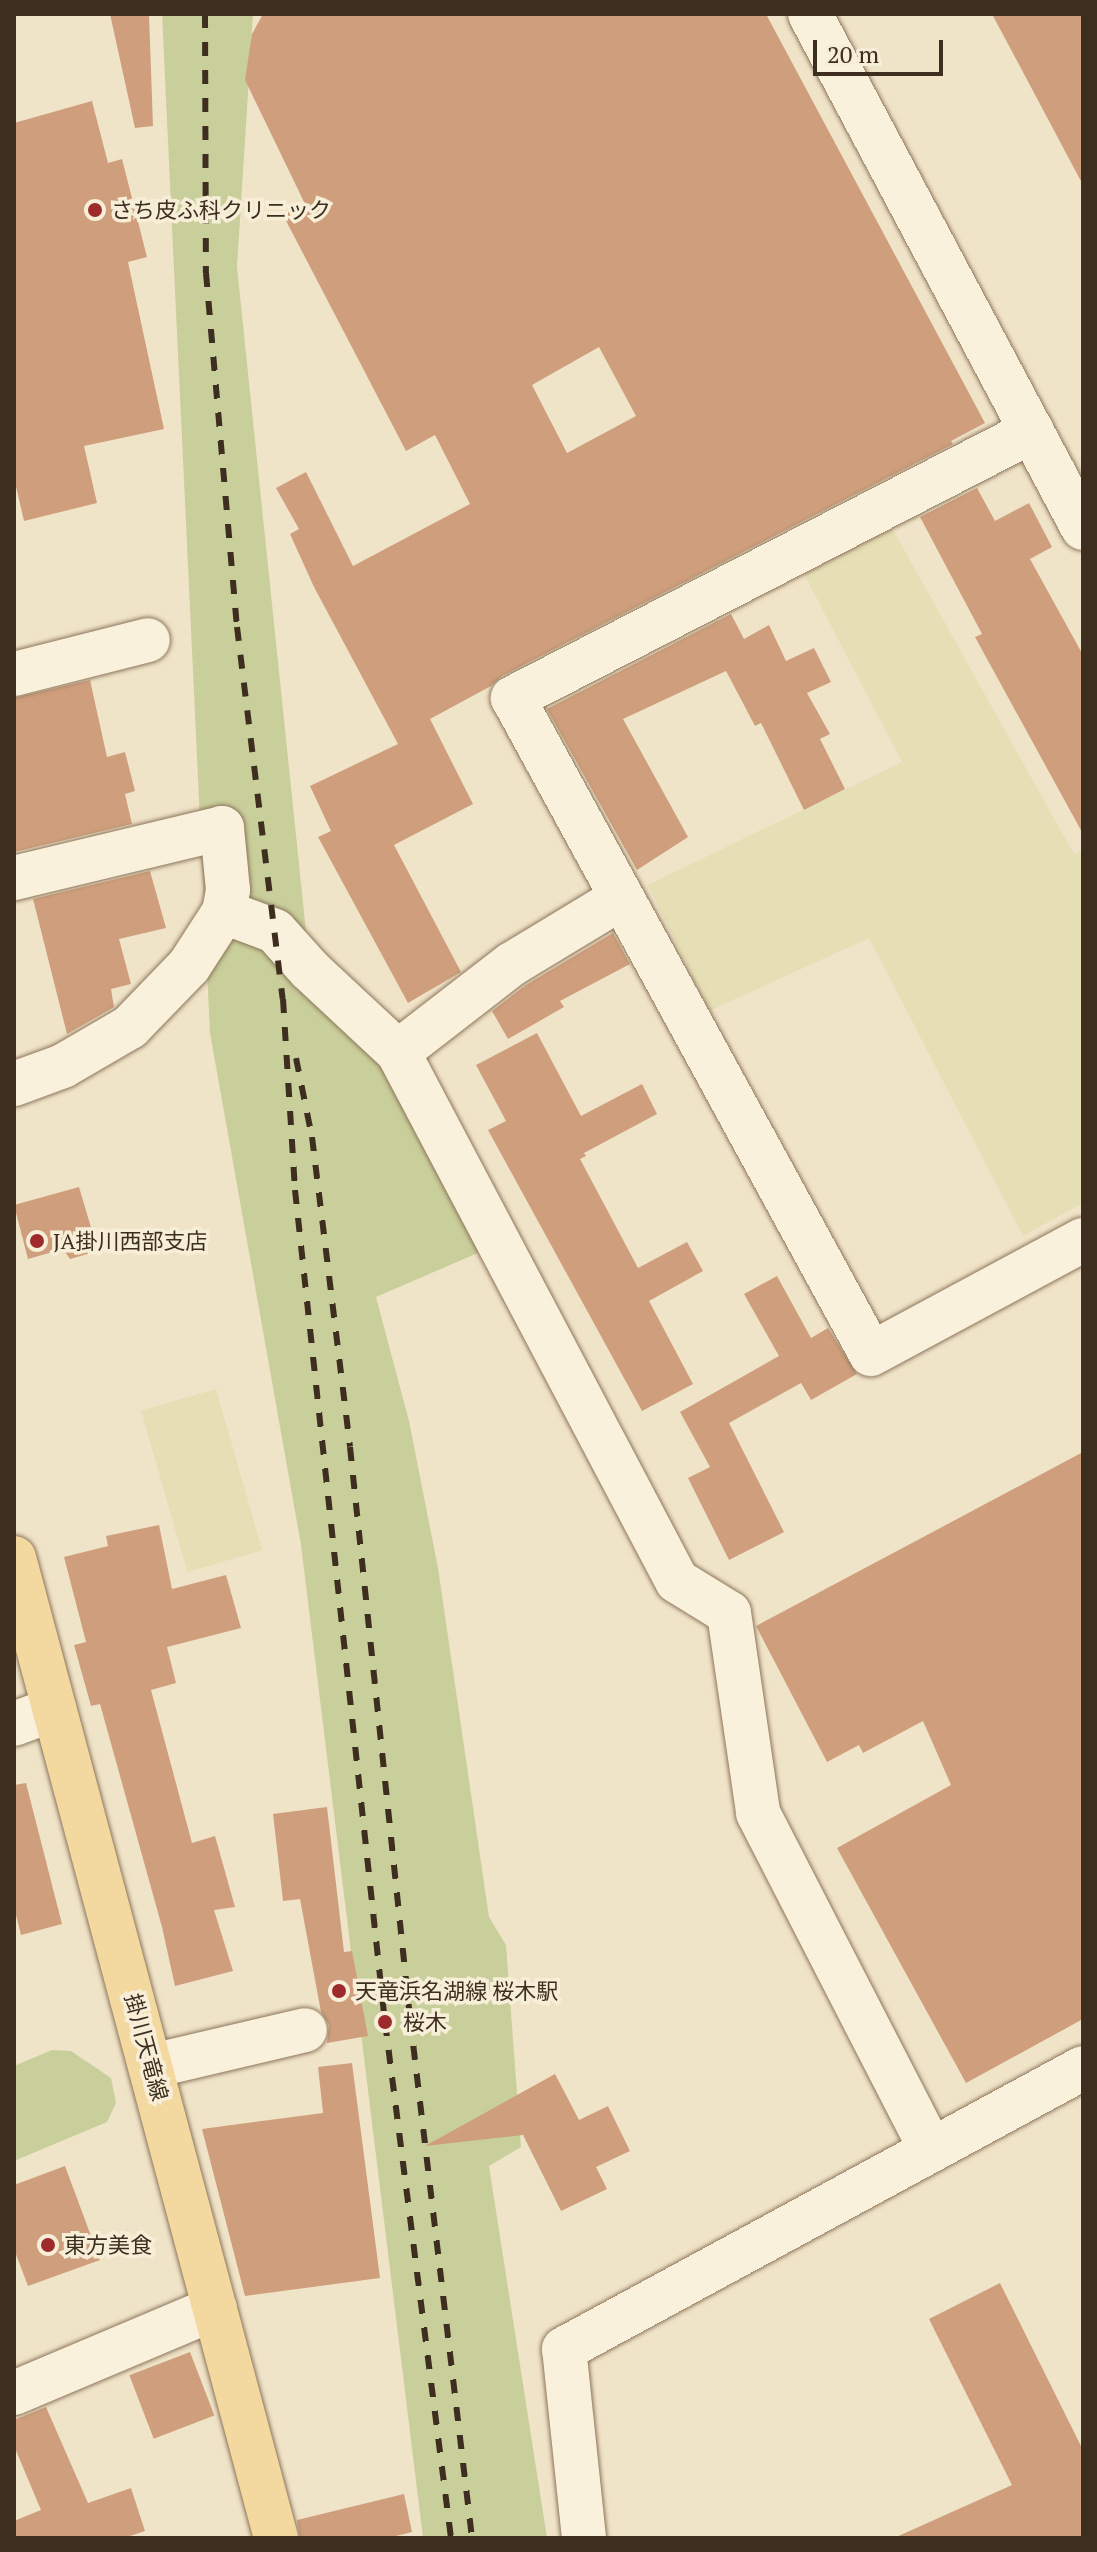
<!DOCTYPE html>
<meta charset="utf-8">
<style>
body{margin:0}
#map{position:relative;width:1097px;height:2552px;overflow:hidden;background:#f0e4c8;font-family:"PT Serif","Noto Sans JP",serif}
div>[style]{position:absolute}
.farmland>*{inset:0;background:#e6deb5;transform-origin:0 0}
.green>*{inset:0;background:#c9cf9b}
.building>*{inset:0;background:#cf9f7d;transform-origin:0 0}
.roads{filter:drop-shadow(0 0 2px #8d765c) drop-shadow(0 0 2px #8d765c)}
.minor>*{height:44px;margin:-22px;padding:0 22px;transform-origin:22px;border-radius:22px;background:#faf1dc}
.primary>*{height:44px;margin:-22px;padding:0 22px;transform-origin:22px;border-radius:22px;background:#f3d9a0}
.rail>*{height:6px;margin-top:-3px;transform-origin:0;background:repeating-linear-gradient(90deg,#3d2e20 0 14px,transparent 0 28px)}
.dots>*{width:22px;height:22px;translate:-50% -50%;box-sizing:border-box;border:4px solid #f7eed8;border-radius:50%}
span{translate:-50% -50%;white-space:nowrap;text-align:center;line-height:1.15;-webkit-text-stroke:7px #f7eed8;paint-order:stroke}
.poi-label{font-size:22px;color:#3d2e20}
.left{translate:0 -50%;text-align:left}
.street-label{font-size:22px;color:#3d2e20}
.frame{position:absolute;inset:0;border:16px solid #3d2e20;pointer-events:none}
.scale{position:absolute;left:813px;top:40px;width:130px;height:36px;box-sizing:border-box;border:4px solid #3d2e20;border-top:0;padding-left:10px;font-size:24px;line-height:28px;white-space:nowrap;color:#3d2e20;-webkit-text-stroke:6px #f7eed8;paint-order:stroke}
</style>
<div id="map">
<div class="farmland">
<i style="clip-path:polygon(892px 528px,1074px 854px,1083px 850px,1083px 1203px,1023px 1236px,869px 938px,709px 1011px,648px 885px,902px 762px,804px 574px)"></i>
<i style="left:216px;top:1389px;width:168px;height:78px;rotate:74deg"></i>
</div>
<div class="green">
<i style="clip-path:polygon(162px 14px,253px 14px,237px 267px,310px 970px,398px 1052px,487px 1249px,376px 1297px,409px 1421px,438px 1568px,489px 1917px,506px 1945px,521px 2147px,489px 2166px,547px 2538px,423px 2538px,301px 1545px,210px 1033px)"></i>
<i style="clip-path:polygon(52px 2050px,71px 2051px,111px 2078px,116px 2103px,107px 2122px,14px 2161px,14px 2066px)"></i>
</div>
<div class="building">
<i style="clip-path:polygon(110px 14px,149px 14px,153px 126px,135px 128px)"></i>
<i style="clip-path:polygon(evenodd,263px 14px,766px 14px,985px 423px,951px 441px,953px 444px,502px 676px,491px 686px,430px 719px,473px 804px,394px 845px,461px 972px,408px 1003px,318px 837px,331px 831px,310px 786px,398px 744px,314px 587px,290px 534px,299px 529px,276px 488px,306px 472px,353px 566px,470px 504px,435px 435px,406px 451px,283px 215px,305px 204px,245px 80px,252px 34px,263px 14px,599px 347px,636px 416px,567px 453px,532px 385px,599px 347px)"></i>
<i style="clip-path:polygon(992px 14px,1083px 14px,1083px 185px)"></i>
<i style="clip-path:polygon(92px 101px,108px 163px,122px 159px,147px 257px,128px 262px,164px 429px,84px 446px,97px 503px,24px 521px,14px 478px,14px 123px)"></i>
<i style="clip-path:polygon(977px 488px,995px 521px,1029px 503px,1052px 547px,1030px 559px,1083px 655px,1083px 834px,975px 637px,982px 634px,920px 517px)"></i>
<i style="clip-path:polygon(731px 614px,744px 639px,769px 625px,786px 661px,814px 648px,831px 682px,807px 693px,830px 734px,820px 739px,845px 789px,804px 810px,761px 723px,755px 726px,726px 671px,623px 719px,688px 837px,637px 870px,547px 709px)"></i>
<i style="clip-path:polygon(90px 680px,107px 757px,125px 752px,135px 791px,125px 794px,132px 824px,14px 852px,14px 698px)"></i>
<i style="clip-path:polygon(150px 871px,166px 928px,119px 939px,131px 984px,111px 989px,114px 1007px,67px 1034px,33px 899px)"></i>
<i style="clip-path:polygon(613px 933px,630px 964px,560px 1001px,564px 1007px,508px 1039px,492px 1011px,526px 985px)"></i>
<i style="clip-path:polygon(537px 1033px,581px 1116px,642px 1084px,657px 1114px,584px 1153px,586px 1156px,580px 1159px,638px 1268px,687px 1242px,703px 1271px,649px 1301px,693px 1384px,642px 1411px,488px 1130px,506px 1121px,476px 1065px)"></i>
<i style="clip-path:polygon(79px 1187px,98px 1251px,70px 1259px,63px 1249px,28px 1259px,14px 1205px)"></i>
<i style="clip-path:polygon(777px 1276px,811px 1338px,828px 1328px,857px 1374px,811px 1400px,801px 1383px,729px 1423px,784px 1532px,729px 1560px,688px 1478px,710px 1467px,680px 1412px,779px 1356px,744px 1294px)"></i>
<i style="clip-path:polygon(1083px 1452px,1083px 2019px,966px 2083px,837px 1848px,951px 1785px,923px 1721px,863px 1753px,859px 1745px,827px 1762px,756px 1626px)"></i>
<i style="clip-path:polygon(159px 1525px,172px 1589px,226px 1575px,241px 1628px,167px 1647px,176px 1683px,151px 1690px,192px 1843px,215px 1836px,235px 1907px,214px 1910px,233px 1971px,175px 1986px,162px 1927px,100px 1704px,91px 1706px,74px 1645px,86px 1642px,64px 1557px,108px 1546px,106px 1536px)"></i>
<i style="clip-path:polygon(26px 1783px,62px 1924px,21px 1935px,14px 1907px,14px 1785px)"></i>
<i style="clip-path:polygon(327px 1807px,344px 1952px,352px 1951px,368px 2036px,327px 2043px,329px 2025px,321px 2012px,300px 1899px,283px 1901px,273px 1814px)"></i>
<i style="clip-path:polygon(352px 2063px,380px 2278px,245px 2296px,202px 2129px,323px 2113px,318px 2067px)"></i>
<i style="clip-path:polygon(555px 2074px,579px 2120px,608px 2106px,630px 2151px,596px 2167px,607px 2189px,561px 2211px,523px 2135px,425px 2146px)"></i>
<i style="clip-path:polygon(65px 2166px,100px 2260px,28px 2286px,14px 2249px,14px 2185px)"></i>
<i style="clip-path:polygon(1000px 2283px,1083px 2450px,1083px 2538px,894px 2538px,1012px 2485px,929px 2319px)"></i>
<i style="left:190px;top:2352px;width:68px;height:65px;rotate:69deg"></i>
<i style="clip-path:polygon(46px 2407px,88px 2503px,131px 2488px,145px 2531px,124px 2538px,14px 2538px,14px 2521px,41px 2510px,14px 2446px,14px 2420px)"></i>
<i style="clip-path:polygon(404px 2494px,412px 2532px,388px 2538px,300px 2538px,297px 2520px)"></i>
</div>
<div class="roads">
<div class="minor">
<i style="left:810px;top:14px;width:582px;rotate:62.03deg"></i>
<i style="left:1032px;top:431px;width:584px;rotate:152.78deg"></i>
<i style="left:513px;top:698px;width:747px;rotate:61.38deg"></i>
<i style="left:871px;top:1354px;width:241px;rotate:-28.3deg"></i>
<i style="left:14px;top:674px;width:138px;rotate:-14.2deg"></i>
<i style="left:14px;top:878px;width:214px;rotate:-13.5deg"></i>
<i style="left:222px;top:828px;width:62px;rotate:84.5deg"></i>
<i style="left:228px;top:890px;width:22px;rotate:100deg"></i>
<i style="left:224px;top:912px;width:54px;rotate:20.4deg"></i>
<i style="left:275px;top:931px;width:52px;rotate:48.1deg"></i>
<i style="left:310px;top:970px;width:120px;rotate:43deg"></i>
<i style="left:398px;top:1052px;width:598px;rotate:62.19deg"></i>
<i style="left:677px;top:1581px;width:61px;rotate:31.6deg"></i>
<i style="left:729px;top:1613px;width:202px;rotate:81.7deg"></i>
<i style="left:758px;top:1813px;width:379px;rotate:62.8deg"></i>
<i style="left:398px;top:1052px;width:144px;rotate:-37.7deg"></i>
<i style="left:512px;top:964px;width:127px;rotate:-31.2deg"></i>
<i style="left:14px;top:1084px;width:52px;rotate:-20.2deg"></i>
<i style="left:63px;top:1066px;width:78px;rotate:-30.2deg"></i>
<i style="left:130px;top:1027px;width:85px;rotate:-46deg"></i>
<i style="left:189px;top:966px;width:64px;rotate:-57.1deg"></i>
<i style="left:14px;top:1724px;width:43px;rotate:-20.6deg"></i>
<i style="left:152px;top:2066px;width:157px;rotate:-13.2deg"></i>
<i style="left:14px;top:2393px;width:218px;rotate:-22.9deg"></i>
<i style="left:584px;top:2538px;width:190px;rotate:-96deg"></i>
<i style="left:564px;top:2349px;width:590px;rotate:-28.43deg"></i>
</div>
<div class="primary">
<i style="left:14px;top:1558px;width:1014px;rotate:75.03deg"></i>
</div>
</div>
<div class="rail">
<i style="left:205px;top:14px;width:259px;rotate:89.8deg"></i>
<i style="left:206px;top:273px;width:355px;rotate:85deg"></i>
<i style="left:237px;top:627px;width:375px;rotate:83deg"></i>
<i style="left:283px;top:999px;width:191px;rotate:86.4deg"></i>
<i style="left:295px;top:1190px;width:837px;rotate:83.83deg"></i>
<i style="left:385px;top:2022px;width:520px;rotate:82.71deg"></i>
<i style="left:296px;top:1058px;width:81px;rotate:78.6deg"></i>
<i style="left:312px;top:1137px;width:312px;rotate:83deg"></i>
<i style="left:350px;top:1447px;width:574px;rotate:84deg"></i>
<i style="left:410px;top:2018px;width:524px;rotate:83.2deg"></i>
</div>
<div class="dots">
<i style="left:95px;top:210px;background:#9e2a2b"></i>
<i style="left:37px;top:1241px;background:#9e2a2b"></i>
<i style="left:339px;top:1991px;background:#9e2a2b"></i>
<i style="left:385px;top:2022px;background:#9e2a2b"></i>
<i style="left:48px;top:2245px;background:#9e2a2b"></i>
</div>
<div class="poi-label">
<span class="left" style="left:111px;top:210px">さち皮ふ科クリニック</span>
<span class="left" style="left:53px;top:1241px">JA掛川西部支店</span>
<span class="left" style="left:355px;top:1991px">天竜浜名湖線 桜木駅</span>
<span class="left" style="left:403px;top:2022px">桜木</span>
<span class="left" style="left:64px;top:2245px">東方美食</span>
</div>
<div class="street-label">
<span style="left:147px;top:2047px;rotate:75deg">掛川天竜線</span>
</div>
<div class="frame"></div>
<div class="scale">20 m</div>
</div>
